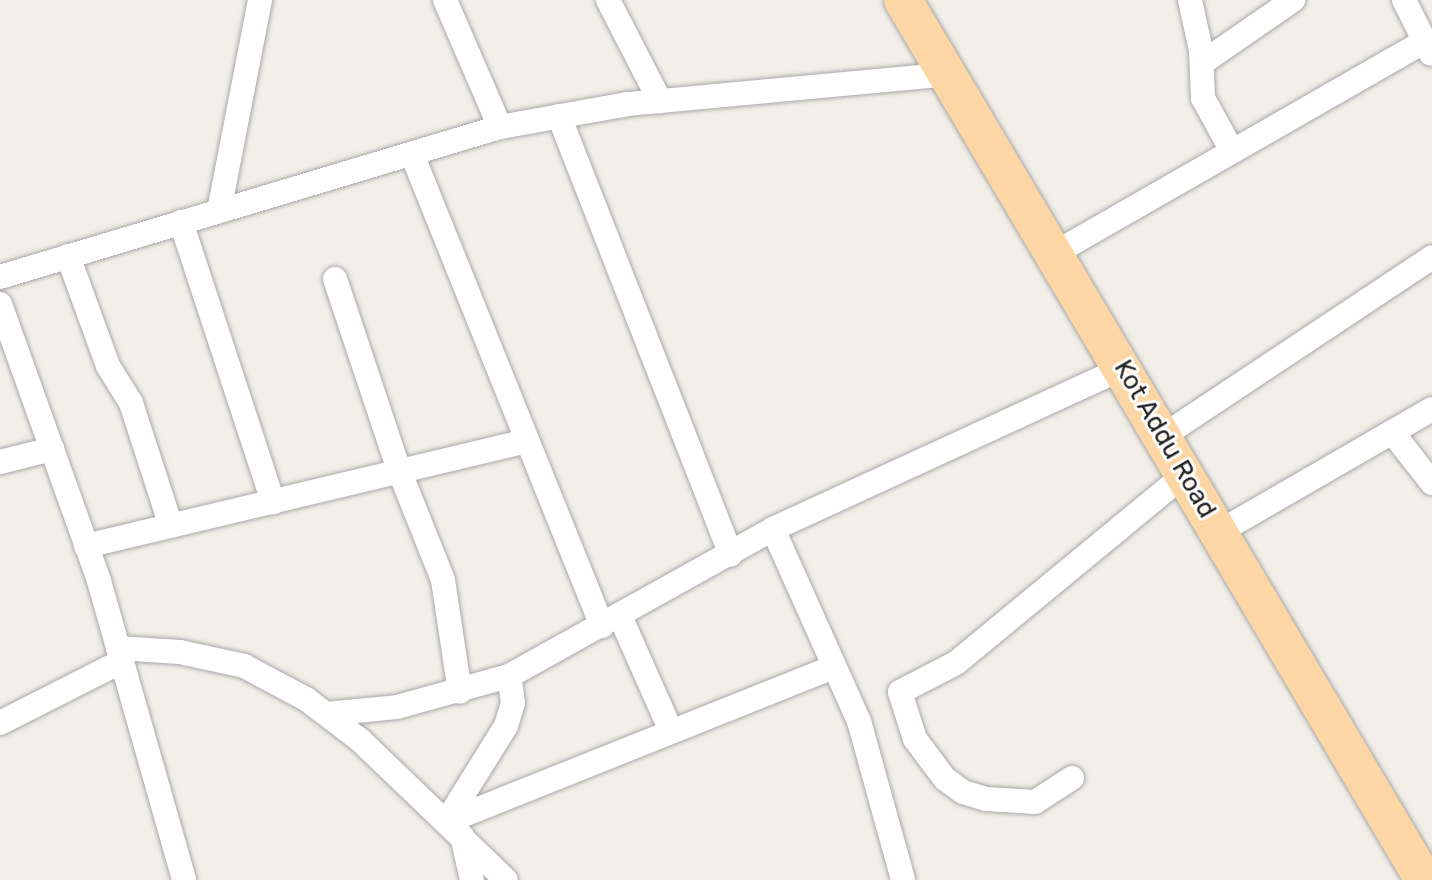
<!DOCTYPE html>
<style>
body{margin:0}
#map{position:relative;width:1432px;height:880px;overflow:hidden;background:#f2efe9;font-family:Rubik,sans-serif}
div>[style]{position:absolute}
.roads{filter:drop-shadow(0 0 2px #a9a9a9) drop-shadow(0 0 2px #a9a9a9)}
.minor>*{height:24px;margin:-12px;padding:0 12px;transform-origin:12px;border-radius:12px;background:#fff}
.primary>*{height:38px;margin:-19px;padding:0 19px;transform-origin:19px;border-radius:19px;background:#fcd6a4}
span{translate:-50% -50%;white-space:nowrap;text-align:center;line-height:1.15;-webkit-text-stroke:6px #fff;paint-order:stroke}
.street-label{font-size:26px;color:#222}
</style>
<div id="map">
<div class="roads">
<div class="minor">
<i style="left:445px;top:0;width:138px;rotate:66.6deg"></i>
<i style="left:608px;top:0;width:114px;rotate:62.8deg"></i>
<i style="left:1190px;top:0;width:52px;rotate:77.8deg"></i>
<i style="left:1201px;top:51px;width:47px;rotate:87.6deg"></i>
<i style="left:1203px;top:98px;width:60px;rotate:61.3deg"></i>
<i style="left:1404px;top:0;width:60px;rotate:63.4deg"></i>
<i style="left:1202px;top:63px;width:111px;rotate:-34.7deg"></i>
<i style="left:559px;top:116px;width:471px;rotate:68.6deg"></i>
<i style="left:412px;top:154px;width:509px;rotate:68.07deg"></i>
<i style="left:219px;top:211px;width:215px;rotate:-79deg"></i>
<i style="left:181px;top:222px;width:295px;rotate:71.8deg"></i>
<i style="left:1055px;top:253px;width:424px;rotate:-29.8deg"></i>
<i style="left:68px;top:256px;width:117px;rotate:70deg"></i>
<i style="left:108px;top:366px;width:44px;rotate:58.1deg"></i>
<i style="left:131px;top:403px;width:129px;rotate:72deg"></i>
<i style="left:0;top:277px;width:522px;rotate:-16.7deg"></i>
<i style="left:500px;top:127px;width:130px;rotate:-10.2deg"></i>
<i style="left:628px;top:104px;width:322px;rotate:-5.3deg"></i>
<i style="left:335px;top:279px;width:201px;rotate:71.5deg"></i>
<i style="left:399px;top:470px;width:118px;rotate:68.2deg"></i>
<i style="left:443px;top:580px;width:113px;rotate:81.4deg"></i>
<i style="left:0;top:304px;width:294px;rotate:70.3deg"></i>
<i style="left:99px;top:581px;width:311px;rotate:74.1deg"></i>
<i style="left:1392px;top:432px;width:65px;rotate:51.9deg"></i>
<i style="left:1163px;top:436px;width:323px;rotate:-33.6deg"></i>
<i style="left:0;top:462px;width:54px;rotate:-14deg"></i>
<i style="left:773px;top:529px;width:210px;rotate:65.9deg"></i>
<i style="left:859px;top:721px;width:165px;rotate:74.5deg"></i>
<i style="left:1219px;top:532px;width:246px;rotate:-30deg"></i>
<i style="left:86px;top:546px;width:453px;rotate:-13.4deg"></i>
<i style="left:620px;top:616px;width:126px;rotate:66.1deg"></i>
<i style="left:118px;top:648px;width:62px;rotate:3.7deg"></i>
<i style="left:180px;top:652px;width:66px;rotate:12.3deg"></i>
<i style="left:244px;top:666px;width:70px;rotate:28deg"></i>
<i style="left:306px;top:699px;width:68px;rotate:37.2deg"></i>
<i style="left:360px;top:740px;width:202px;rotate:43.8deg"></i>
<i style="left:326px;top:714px;width:71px;rotate:-5.6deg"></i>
<i style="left:397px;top:707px;width:116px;rotate:-15.5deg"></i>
<i style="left:509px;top:676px;width:302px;rotate:-29.1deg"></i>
<i style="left:773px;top:529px;width:385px;rotate:-24.7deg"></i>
<i style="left:0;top:723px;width:137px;rotate:-26.9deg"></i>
<i style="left:1072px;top:778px;width:44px;rotate:147deg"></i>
<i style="left:1035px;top:802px;width:49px;rotate:-176.5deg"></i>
<i style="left:986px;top:799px;width:24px;rotate:-163deg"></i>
<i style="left:963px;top:792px;width:22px;rotate:-144deg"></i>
<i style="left:945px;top:779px;width:50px;rotate:-126.9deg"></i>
<i style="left:915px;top:739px;width:49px;rotate:-107.7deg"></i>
<i style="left:900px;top:692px;width:63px;rotate:-27.4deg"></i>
<i style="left:956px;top:663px;width:297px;rotate:-39.5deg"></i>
<i style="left:446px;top:822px;width:417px;rotate:-21.8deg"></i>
<i style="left:446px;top:822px;width:113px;rotate:-58deg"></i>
<i style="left:506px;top:726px;width:24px;rotate:-73deg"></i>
<i style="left:513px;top:703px;width:27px;rotate:-98deg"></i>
<i style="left:462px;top:836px;width:45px;rotate:77.2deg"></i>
</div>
<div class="primary">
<i style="left:903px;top:0;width:1023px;rotate:59.37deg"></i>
</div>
</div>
<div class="street-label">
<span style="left:1165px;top:439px;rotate:60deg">Kot Addu Road</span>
</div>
</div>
